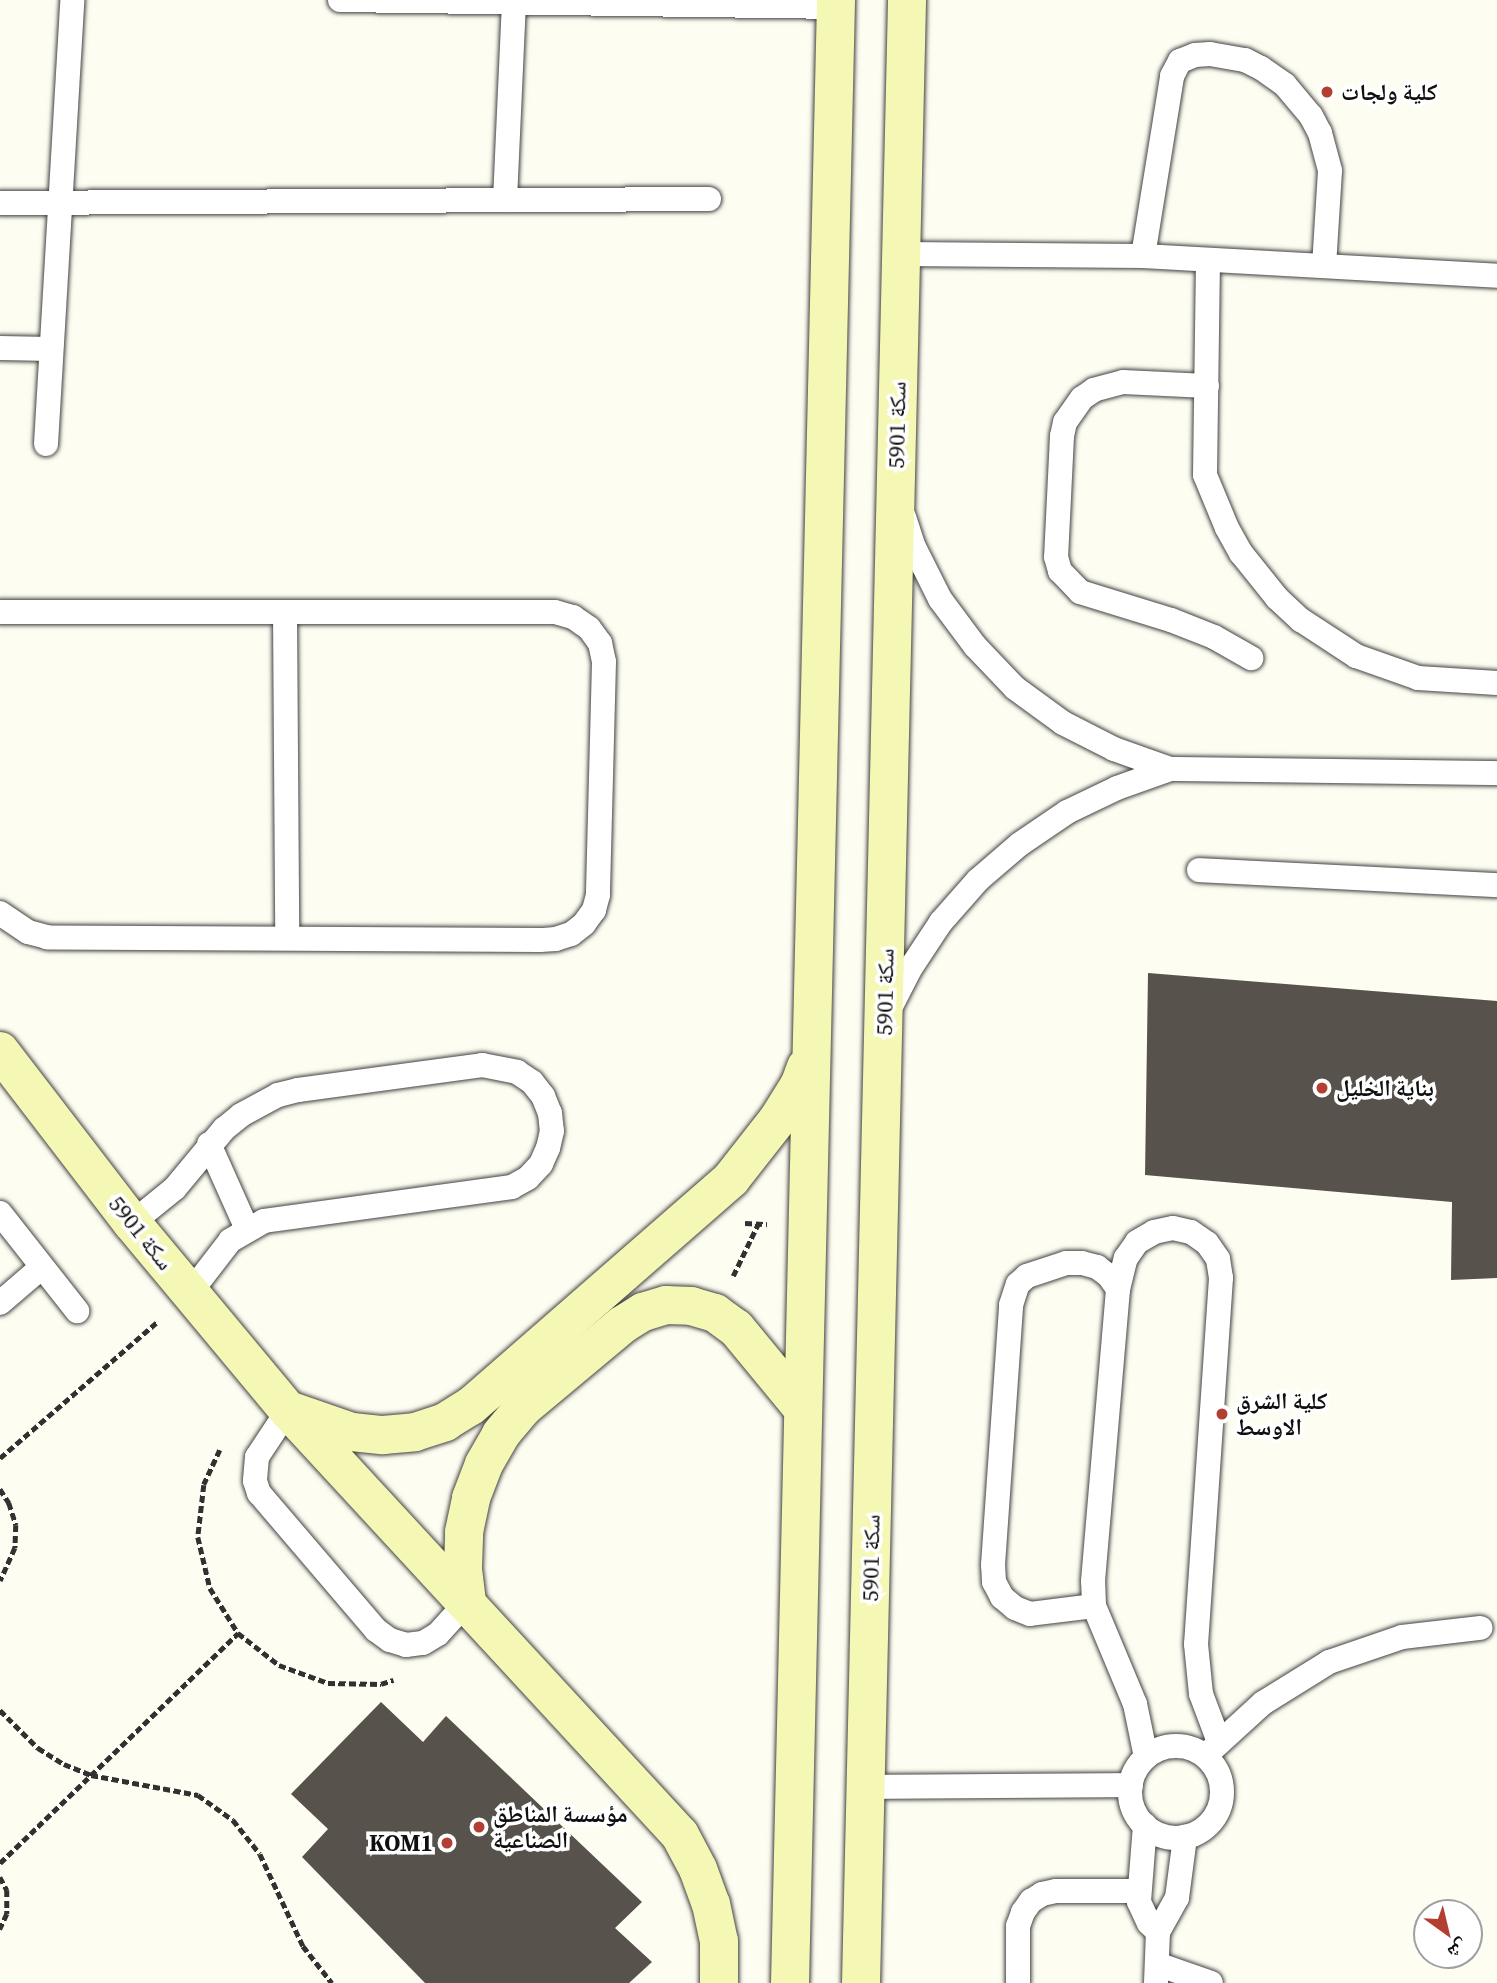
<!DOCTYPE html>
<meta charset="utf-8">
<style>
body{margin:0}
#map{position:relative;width:1497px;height:1983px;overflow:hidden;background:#fefdf2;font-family:"Source Serif 4","Noto Naskh Arabic",serif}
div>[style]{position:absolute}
.building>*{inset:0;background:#57524c}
.path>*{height:4.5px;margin-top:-2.25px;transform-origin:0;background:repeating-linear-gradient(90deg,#313131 0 7px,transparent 0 10.5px)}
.roads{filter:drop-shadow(0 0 2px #424242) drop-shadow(0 0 2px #424242)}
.lane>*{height:24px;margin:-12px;padding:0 12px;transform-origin:12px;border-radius:12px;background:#fff}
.lane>.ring{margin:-12px;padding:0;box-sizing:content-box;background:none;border:24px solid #fff;border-radius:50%}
.secondary>*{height:38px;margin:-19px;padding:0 19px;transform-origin:19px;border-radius:19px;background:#f5f7b4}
.dots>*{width:19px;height:19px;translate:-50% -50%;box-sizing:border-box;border:4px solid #fff;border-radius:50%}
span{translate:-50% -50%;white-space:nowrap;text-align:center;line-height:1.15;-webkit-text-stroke:7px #fff;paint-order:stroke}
.poi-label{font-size:23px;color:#0f0f0f;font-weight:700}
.left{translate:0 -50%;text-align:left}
.right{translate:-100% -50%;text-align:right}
.street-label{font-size:23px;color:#0f0f0f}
.north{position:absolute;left:1413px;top:1899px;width:70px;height:70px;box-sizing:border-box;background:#fff;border:2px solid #9f9f9f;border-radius:50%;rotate:146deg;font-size:19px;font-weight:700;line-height:28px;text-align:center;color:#0f0f0f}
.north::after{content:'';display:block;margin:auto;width:24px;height:32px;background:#b33f33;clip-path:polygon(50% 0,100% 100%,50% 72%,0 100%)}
</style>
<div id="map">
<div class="building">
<i style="clip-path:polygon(1148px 973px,1497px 1001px,1497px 1278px,1451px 1280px,1452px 1202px,1145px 1175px)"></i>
<i style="clip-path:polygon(381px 1702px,423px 1742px,446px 1716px,642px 1902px,615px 1928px,652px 1962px,629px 1983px,425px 1983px,302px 1857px,328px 1829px,291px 1794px)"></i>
</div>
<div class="path">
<i style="left:745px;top:1223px;width:22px;rotate:3deg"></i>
<i style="left:733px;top:1276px;width:58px;rotate:-64.3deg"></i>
<i style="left:220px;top:1450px;width:38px;rotate:115deg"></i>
<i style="left:204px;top:1485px;width:52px;rotate:96.6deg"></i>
<i style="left:198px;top:1537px;width:52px;rotate:76.8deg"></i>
<i style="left:210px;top:1588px;width:53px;rotate:58.1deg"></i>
<i style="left:238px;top:1633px;width:52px;rotate:38deg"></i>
<i style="left:279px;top:1665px;width:52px;rotate:20.2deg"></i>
<i style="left:328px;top:1683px;width:53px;rotate:1.1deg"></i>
<i style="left:381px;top:1684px;width:13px;rotate:-18deg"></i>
<i style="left:0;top:1458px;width:209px;rotate:-40.9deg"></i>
<i style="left:0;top:1489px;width:17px;rotate:57deg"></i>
<i style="left:9px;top:1503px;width:23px;rotate:72deg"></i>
<i style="left:16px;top:1525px;width:23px;rotate:92deg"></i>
<i style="left:15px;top:1548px;width:36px;rotate:114deg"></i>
<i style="left:0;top:1710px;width:54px;rotate:45deg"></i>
<i style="left:38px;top:1748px;width:31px;rotate:32deg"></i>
<i style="left:64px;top:1764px;width:29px;rotate:22deg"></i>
<i style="left:91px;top:1775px;width:109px;rotate:10.6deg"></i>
<i style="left:198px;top:1795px;width:43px;rotate:35.5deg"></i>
<i style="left:233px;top:1820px;width:43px;rotate:51.5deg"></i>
<i style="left:260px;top:1854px;width:102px;rotate:64.9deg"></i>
<i style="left:303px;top:1946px;width:47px;rotate:51.9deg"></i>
<i style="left:0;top:1863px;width:331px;rotate:-44deg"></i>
<i style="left:0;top:1877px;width:15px;rotate:62deg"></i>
<i style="left:7px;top:1890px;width:24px;rotate:90deg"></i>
<i style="left:7px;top:1914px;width:17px;rotate:115deg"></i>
</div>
<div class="roads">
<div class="lane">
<i style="left:340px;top:0;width:496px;rotate:0.8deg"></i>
<i style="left:505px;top:200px;width:198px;rotate:-87.4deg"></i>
<i style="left:0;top:203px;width:709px;rotate:-0.32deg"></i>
<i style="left:901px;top:254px;width:242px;rotate:0.5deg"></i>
<i style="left:1143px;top:256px;width:355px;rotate:3.2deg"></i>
<i style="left:1143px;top:256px;width:182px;rotate:-80.8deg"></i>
<i style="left:1172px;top:76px;width:17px;rotate:-62deg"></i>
<i style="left:1180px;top:61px;width:16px;rotate:-22deg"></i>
<i style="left:1195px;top:55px;width:15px;rotate:-4deg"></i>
<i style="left:1210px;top:54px;width:36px;rotate:10deg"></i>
<i style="left:1245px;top:60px;width:18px;rotate:27deg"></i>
<i style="left:1261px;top:68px;width:29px;rotate:35deg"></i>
<i style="left:1285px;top:85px;width:40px;rotate:50deg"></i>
<i style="left:1311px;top:116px;width:19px;rotate:62deg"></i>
<i style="left:1320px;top:133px;width:39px;rotate:75deg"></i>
<i style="left:1330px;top:171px;width:95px;rotate:93.6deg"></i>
<i style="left:1208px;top:260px;width:215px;rotate:90.8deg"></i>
<i style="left:1205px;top:475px;width:57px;rotate:67.5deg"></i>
<i style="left:1227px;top:528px;width:29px;rotate:61deg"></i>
<i style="left:1241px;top:553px;width:58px;rotate:51.3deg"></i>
<i style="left:1277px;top:598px;width:33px;rotate:43deg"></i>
<i style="left:1301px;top:620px;width:66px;rotate:33.2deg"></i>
<i style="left:1356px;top:656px;width:66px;rotate:19.5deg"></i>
<i style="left:1418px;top:678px;width:79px;rotate:3.6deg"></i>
<i style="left:0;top:348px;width:51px;rotate:1.1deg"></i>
<i style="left:1207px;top:386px;width:84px;rotate:-177.3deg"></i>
<i style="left:1123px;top:382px;width:30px;rotate:165deg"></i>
<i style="left:1094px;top:390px;width:14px;rotate:146deg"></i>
<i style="left:1082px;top:398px;width:29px;rotate:125deg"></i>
<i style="left:1065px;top:422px;width:14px;rotate:102deg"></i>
<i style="left:1062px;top:436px;width:121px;rotate:92.8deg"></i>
<i style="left:1056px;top:557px;width:15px;rotate:74deg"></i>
<i style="left:1060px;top:571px;width:29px;rotate:46deg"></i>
<i style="left:1080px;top:592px;width:95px;rotate:17.1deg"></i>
<i style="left:1171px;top:620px;width:46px;rotate:21.6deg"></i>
<i style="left:1214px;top:637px;width:43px;rotate:29.6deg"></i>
<i style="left:46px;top:444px;width:445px;rotate:-86.6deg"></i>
<i style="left:904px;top:517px;width:32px;rotate:72deg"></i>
<i style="left:914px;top:547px;width:58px;rotate:63.4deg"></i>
<i style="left:940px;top:599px;width:59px;rotate:53.3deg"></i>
<i style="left:975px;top:646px;width:58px;rotate:46.4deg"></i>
<i style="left:1015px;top:688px;width:59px;rotate:36.1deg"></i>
<i style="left:1063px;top:723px;width:57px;rotate:27deg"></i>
<i style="left:1114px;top:749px;width:59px;rotate:19.7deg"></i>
<i style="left:1170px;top:769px;width:327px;rotate:0.7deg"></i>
<i style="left:0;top:612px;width:555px"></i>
<i style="left:555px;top:612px;width:19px;rotate:16deg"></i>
<i style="left:573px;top:617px;width:19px;rotate:35deg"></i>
<i style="left:589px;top:628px;width:19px;rotate:54deg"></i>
<i style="left:600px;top:643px;width:19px;rotate:78deg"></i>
<i style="left:604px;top:662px;width:233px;rotate:91.5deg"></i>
<i style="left:598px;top:895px;width:16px;rotate:105deg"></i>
<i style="left:594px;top:910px;width:17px;rotate:126deg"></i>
<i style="left:584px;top:924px;width:16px;rotate:142deg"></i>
<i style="left:571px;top:934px;width:16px;rotate:162deg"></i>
<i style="left:556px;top:939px;width:16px;rotate:176deg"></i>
<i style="left:540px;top:940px;width:493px;rotate:-179.7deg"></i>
<i style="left:47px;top:937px;width:20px;rotate:-165deg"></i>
<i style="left:28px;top:932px;width:34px;rotate:-146deg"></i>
<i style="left:285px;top:612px;width:326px;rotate:89.6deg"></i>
<i style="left:1199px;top:870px;width:298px;rotate:2.9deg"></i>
<i style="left:888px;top:1012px;width:48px;rotate:-62.9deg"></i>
<i style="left:910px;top:969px;width:56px;rotate:-56.6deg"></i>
<i style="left:941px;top:922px;width:56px;rotate:-48.6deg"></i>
<i style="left:978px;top:880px;width:55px;rotate:-40.6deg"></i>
<i style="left:1020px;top:844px;width:57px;rotate:-34.2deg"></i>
<i style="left:1067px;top:812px;width:55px;rotate:-25.6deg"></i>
<i style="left:1117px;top:788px;width:56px;rotate:-19.7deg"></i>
<i style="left:209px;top:1144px;width:93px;rotate:65.9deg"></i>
<i style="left:0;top:1213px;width:125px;rotate:51.8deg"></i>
<i style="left:132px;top:1223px;width:55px;rotate:-39.1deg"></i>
<i style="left:175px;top:1188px;width:77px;rotate:-50.3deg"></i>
<i style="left:224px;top:1129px;width:22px;rotate:-39deg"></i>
<i style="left:241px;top:1115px;width:42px;rotate:-28.4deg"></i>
<i style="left:278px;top:1095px;width:21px;rotate:-14deg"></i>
<i style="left:298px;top:1090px;width:186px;rotate:-7.7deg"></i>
<i style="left:482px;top:1065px;width:36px;rotate:11deg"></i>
<i style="left:517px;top:1072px;width:18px;rotate:34deg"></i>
<i style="left:532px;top:1082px;width:18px;rotate:52deg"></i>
<i style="left:543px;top:1096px;width:18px;rotate:68deg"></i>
<i style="left:550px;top:1113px;width:18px;rotate:84deg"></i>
<i style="left:552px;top:1131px;width:17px;rotate:103deg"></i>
<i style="left:548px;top:1148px;width:17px;rotate:114deg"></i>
<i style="left:541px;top:1164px;width:19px;rotate:133deg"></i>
<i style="left:528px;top:1178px;width:18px;rotate:151deg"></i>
<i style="left:512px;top:1187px;width:250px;rotate:172.2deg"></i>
<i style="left:264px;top:1221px;width:39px;rotate:150deg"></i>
<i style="left:230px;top:1241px;width:66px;rotate:127.6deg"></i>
<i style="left:0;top:1303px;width:55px;rotate:-40.6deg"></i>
<i style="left:288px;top:1410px;width:56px;rotate:123.4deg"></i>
<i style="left:257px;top:1457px;width:24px;rotate:95deg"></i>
<i style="left:255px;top:1481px;width:13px;rotate:72deg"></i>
<i style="left:259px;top:1493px;width:180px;rotate:49.5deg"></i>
<i style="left:376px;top:1630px;width:17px;rotate:36deg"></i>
<i style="left:390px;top:1640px;width:17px;rotate:17deg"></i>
<i style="left:406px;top:1645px;width:17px;rotate:-7deg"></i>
<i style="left:423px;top:1643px;width:17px;rotate:-31deg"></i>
<i style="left:438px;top:1634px;width:43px;rotate:-47.8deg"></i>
<i style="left:1094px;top:1606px;width:64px;rotate:172.9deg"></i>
<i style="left:1030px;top:1614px;width:16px;rotate:-158deg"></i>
<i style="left:1015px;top:1608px;width:17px;rotate:-140deg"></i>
<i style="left:1002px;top:1597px;width:17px;rotate:-118deg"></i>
<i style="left:994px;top:1582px;width:17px;rotate:-93deg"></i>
<i style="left:993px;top:1565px;width:261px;rotate:-86deg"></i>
<i style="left:1011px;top:1305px;width:22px;rotate:-72deg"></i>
<i style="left:1018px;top:1284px;width:12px;rotate:-42deg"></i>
<i style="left:1027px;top:1276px;width:41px;rotate:-18.4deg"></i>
<i style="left:1066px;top:1263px;width:16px"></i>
<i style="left:1082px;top:1263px;width:16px;rotate:15deg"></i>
<i style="left:1097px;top:1267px;width:15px;rotate:37deg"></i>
<i style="left:1109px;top:1276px;width:16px;rotate:55deg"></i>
<i class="ring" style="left:1130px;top:1746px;width:68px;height:68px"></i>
<i style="left:1205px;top:1756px;width:79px;rotate:-42.4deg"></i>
<i style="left:1263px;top:1703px;width:78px;rotate:-31.8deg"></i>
<i style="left:1329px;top:1662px;width:77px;rotate:-18.9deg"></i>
<i style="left:1402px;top:1637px;width:79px;rotate:-6.6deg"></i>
<i style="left:1146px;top:1757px;width:54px;rotate:-101.7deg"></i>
<i style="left:1135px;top:1704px;width:106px;rotate:-112.7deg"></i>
<i style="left:1094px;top:1606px;width:25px;rotate:-92deg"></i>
<i style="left:1093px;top:1581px;width:293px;rotate:-85.1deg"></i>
<i style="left:1118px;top:1289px;width:32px;rotate:-76deg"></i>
<i style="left:1126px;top:1258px;width:19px;rotate:-55deg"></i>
<i style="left:1137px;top:1242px;width:20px;rotate:-30deg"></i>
<i style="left:1154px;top:1232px;width:19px;rotate:-12deg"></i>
<i style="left:1173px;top:1228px;width:18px;rotate:13deg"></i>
<i style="left:1191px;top:1232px;width:19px;rotate:35deg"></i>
<i style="left:1207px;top:1243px;width:19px;rotate:55deg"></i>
<i style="left:1218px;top:1259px;width:19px;rotate:81deg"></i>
<i style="left:1221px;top:1278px;width:367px;rotate:93.9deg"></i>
<i style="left:1196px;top:1644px;width:50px;rotate:84.3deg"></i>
<i style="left:1201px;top:1694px;width:51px;rotate:69.4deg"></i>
<i style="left:865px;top:1787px;width:266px;rotate:-0.4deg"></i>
<i style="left:1145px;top:1825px;width:77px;rotate:94.5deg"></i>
<i style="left:1139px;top:1902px;width:23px;rotate:65deg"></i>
<i style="left:1149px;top:1923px;width:13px;rotate:45deg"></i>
<i style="left:1157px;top:1964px;width:57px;rotate:19.4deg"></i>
<i style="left:1018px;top:1983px;width:57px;rotate:-90deg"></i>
<i style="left:1018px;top:1926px;width:15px;rotate:-70deg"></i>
<i style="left:1023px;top:1912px;width:14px;rotate:-54deg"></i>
<i style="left:1031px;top:1901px;width:13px;rotate:-32deg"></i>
<i style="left:1042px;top:1894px;width:14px;rotate:-12deg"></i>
<i style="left:1056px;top:1891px;width:82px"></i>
<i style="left:1156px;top:1983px;width:51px;rotate:-87.8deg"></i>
<i style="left:1158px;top:1932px;width:39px;rotate:-61deg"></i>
<i style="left:1177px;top:1898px;width:62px;rotate:-82.5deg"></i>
</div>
<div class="secondary">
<i style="left:0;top:1051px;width:217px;rotate:52.5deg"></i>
<i style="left:132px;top:1223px;width:244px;rotate:50.2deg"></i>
<i style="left:288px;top:1410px;width:578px;rotate:47.31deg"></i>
<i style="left:680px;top:1835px;width:38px;rotate:62deg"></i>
<i style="left:698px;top:1869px;width:37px;rotate:70deg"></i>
<i style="left:711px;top:1904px;width:38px;rotate:78deg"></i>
<i style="left:719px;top:1941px;width:42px;rotate:90deg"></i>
<i style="left:294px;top:1412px;width:61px;rotate:19deg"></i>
<i style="left:352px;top:1432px;width:31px;rotate:6deg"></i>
<i style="left:383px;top:1435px;width:32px;rotate:-5deg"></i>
<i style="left:415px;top:1432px;width:32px;rotate:-18deg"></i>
<i style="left:445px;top:1422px;width:31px;rotate:-32deg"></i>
<i style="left:471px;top:1406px;width:345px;rotate:-41.1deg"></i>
<i style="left:731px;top:1179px;width:76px;rotate:-51.9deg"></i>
<i style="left:778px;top:1119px;width:39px;rotate:-58deg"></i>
<i style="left:799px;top:1086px;width:20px;rotate:-70deg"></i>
<i style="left:467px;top:1602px;width:35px;rotate:-97deg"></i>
<i style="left:463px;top:1567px;width:35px;rotate:-88deg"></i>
<i style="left:464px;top:1532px;width:35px;rotate:-78deg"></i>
<i style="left:471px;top:1498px;width:36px;rotate:-69deg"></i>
<i style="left:484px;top:1464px;width:34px;rotate:-60deg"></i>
<i style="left:501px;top:1434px;width:35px;rotate:-50deg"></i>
<i style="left:524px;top:1407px;width:128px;rotate:-39.9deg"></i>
<i style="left:622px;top:1325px;width:25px;rotate:-32deg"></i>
<i style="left:643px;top:1312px;width:24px;rotate:-17deg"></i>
<i style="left:666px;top:1305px;width:25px;rotate:2deg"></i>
<i style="left:691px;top:1306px;width:25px;rotate:16deg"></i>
<i style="left:715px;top:1313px;width:26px;rotate:36deg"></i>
<i style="left:736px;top:1328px;width:104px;rotate:50.5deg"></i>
<i style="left:790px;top:1983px;width:1984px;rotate:-88.67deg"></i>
<i style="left:861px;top:1983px;width:1984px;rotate:-88.67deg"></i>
</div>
</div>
<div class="dots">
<i style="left:1327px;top:92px;background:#b33f33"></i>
<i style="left:1322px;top:1088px;background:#b33f33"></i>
<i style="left:1222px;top:1414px;background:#b33f33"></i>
<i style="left:479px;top:1827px;background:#b33f33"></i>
<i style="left:447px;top:1843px;background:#b33f33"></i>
</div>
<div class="poi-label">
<span class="left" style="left:1341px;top:92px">كلية ولجات</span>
<span class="left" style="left:1336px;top:1088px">بناية الخليل</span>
<span class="left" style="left:1236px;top:1414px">كلية الشرق<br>الاوسط</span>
<span class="left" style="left:493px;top:1827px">مؤسسة المناطق<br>الصناعية</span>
<span class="right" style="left:433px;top:1843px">KOM1</span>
</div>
<div class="street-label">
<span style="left:897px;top:425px;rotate:-89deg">سكة 5901</span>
<span style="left:885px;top:992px;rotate:-89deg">سكة 5901</span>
<span style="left:141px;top:1233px;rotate:51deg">سكة 5901</span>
<span style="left:871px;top:1558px;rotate:-89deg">سكة 5901</span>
</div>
<div class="north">ش</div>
</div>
